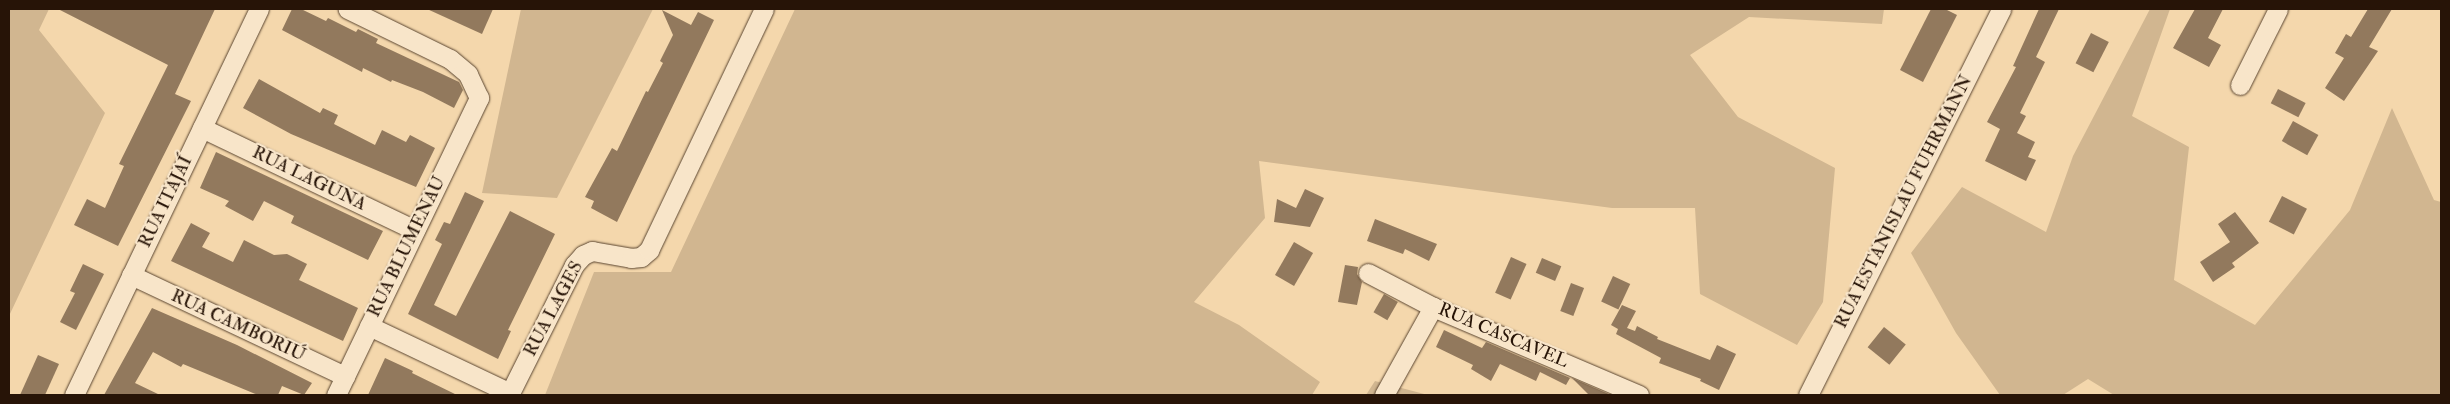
<!DOCTYPE html>
<meta charset="utf-8">
<style>
body{margin:0}
#map{position:relative;width:2450px;height:404px;overflow:hidden;background:#f4d7ac;font-family:"IM FELL Double Pica",serif}
div>[style]{position:absolute}
.green>*{inset:0;background:#d1b690}
.building>*{inset:0;background:#92795d;transform-origin:0 0}
.roads{filter:drop-shadow(0 0 1px #5a4530) drop-shadow(0 0 1px #5a4530)}
.minor>*{height:19px;margin:-9.5px;padding:0 9.5px;transform-origin:9.5px;border-radius:9.5px;background:#f8e5c9}
span{translate:-50% -50%;white-space:nowrap;text-align:center;line-height:1.15;-webkit-text-stroke:4.5px #f8e5c9;paint-order:stroke}
.street-label{font-size:18px;color:#271407}
.frame{position:absolute;inset:0;border:10px solid #271407;pointer-events:none}
</style>
<div id="map">
<div class="green">
<i style="clip-path:polygon(9px 9px,49px 9px,39px 30px,105px 113px,9px 316px)"></i>
<i style="clip-path:polygon(521px 9px,653px 9px,557px 198px,482px 193px)"></i>
<i style="clip-path:polygon(795px 9px,1884px 9px,1882px 24px,1749px 17px,1690px 55px,1738px 117px,1835px 168px,1823px 302px,1797px 345px,1700px 294px,1695px 208px,1612px 208px,1259px 161px,1265px 218px,1194px 302px,1239px 325px,1320px 382px,1312px 395px,545px 395px,594px 272px,671px 272px)"></i>
<i style="clip-path:polygon(2150px 9px,2170px 9px,2132px 116px,2189px 147px,2174px 280px,2255px 325px,2350px 210px,2392px 108px,2434px 200px,2441px 202px,2441px 395px,2114px 395px,2088px 379px,2063px 395px,2000px 395px,1956px 333px,1911px 253px,1962px 187px,2046px 232px,2073px 156px)"></i>
<i style="clip-path:polygon(1375px 381px,1428px 395px,1366px 395px)"></i>
</div>
<div class="building">
<i style="clip-path:polygon(58px 9px,215px 9px,175px 94px,191px 101px,118px 246px,74px 225px,87px 199px,105px 208px,124px 166px,119px 164px,168px 65px)"></i>
<i style="clip-path:polygon(292px 9px,301px 9px,326px 21px,328px 18px,356px 32px,358px 29px,378px 39px,376px 43px,459px 82px,463px 90px,454px 108px,423px 92px,392px 80px,391px 82px,363px 68px,362px 72px,282px 30px)"></i>
<i style="clip-path:polygon(427px 9px,493px 9px,482px 34px)"></i>
<i style="clip-path:polygon(1931px 9px,1945px 9px,1957px 15px,1923px 82px,1900px 70px)"></i>
<i style="clip-path:polygon(2039px 9px,2059px 9px,2036px 57px,2045px 62px,2020px 113px,2026px 116px,2017px 133px,2035px 142px,2028px 157px,2036px 160px,2026px 181px,1985px 161px,2000px 129px,1987px 122px,2016px 67px,2013px 66px)"></i>
<i style="clip-path:polygon(2195px 9px,2223px 9px,2208px 38px,2221px 45px,2209px 67px,2173px 48px)"></i>
<i style="clip-path:polygon(2368px 9px,2392px 9px,2369px 47px,2378px 51px,2344px 101px,2325px 88px,2344px 58px,2335px 53px,2346px 34px,2351px 37px)"></i>
<i style="clip-path:polygon(662px 10px,691px 25px,698px 12px,714px 20px,617px 222px,591px 208px,594px 201px,585px 197px,612px 148px,617px 151px,646px 91px,648px 92px,663px 63px,660px 61px,673px 35px)"></i>
<i style="left:2091px;top:33px;width:20px;height:34px;rotate:27deg"></i>
<i style="clip-path:polygon(259px 79px,320px 113px,323px 108px,338px 115px,334px 124px,375px 145px,382px 130px,406px 142px,410px 135px,435px 148px,416px 187px,291px 134px,243px 108px)"></i>
<i style="left:2278px;top:89px;width:31px;height:16px;rotate:27deg"></i>
<i style="left:2293px;top:121px;width:29px;height:23px;rotate:29deg"></i>
<i style="clip-path:polygon(216px 152px,383px 231px,368px 260px,291px 223px,294px 216px,264px 201px,253px 221px,225px 206px,229px 201px,200px 188px)"></i>
<i style="clip-path:polygon(1305px 189px,1324px 198px,1310px 227px,1274px 222px,1277px 199px,1296px 208px)"></i>
<i style="clip-path:polygon(465px 192px,484px 201px,434px 305px,456px 316px,510px 211px,555px 234px,508px 330px,511px 331px,498px 359px,408px 314px,442px 244px,435px 240px,444px 222px,450px 224px)"></i>
<i style="left:2282px;top:196px;width:28px;height:29px;rotate:27deg"></i>
<i style="clip-path:polygon(2235px 212px,2259px 243px,2232px 263px,2235px 267px,2213px 282px,2200px 262px,2230px 242px,2218px 224px)"></i>
<i style="clip-path:polygon(1375px 219px,1437px 244px,1429px 261px,1405px 249px,1403px 254px,1367px 241px)"></i>
<i style="clip-path:polygon(191px 223px,210px 233px,202px 247px,233px 262px,244px 240px,274px 255px,287px 254px,307px 264px,299px 280px,358px 308px,343px 341px,171px 261px)"></i>
<i style="left:1294px;top:242px;width:22px;height:38px;rotate:30deg"></i>
<i style="left:1511px;top:257px;width:17px;height:39px;rotate:24deg"></i>
<i style="left:1542px;top:258px;width:21px;height:16px;rotate:23deg"></i>
<i style="clip-path:polygon(83px 264px,104px 274px,76px 330px,60px 322px,75px 293px,70px 291px)"></i>
<i style="clip-path:polygon(1345px 265px,1358px 267px,1357px 274px,1362px 282px,1357px 305px,1338px 302px)"></i>
<i style="left:1613px;top:276px;width:19px;height:28px;rotate:25deg"></i>
<i style="left:1571px;top:283px;width:14px;height:30px;rotate:21deg"></i>
<i style="left:1384px;top:294px;width:16px;height:21px;rotate:30deg"></i>
<i style="clip-path:polygon(1622px 305px,1636px 311px,1627px 328px,1635px 331px,1637px 326px,1658px 337px,1657px 339px,1710px 360px,1717px 345px,1736px 354px,1719px 390px,1700px 381px,1701px 379px,1659px 363px,1661px 358px,1616px 334px,1618px 329px,1611px 325px)"></i>
<i style="clip-path:polygon(152px 308px,237px 345px,312px 383px,304px 395px,282px 386px,278px 395px,258px 395px,183px 364px,181px 367px,153px 352px,135px 383px,160px 395px,104px 395px)"></i>
<i style="left:1884px;top:327px;width:28px;height:26px;rotate:39deg"></i>
<i style="clip-path:polygon(1444px 330px,1482px 348px,1486px 342px,1570px 378px,1566px 385px,1540px 372px,1536px 381px,1500px 364px,1491px 381px,1471px 369px,1473px 365px,1436px 347px)"></i>
<i style="clip-path:polygon(38px 355px,59px 364px,45px 395px,20px 395px)"></i>
<i style="clip-path:polygon(385px 358px,413px 371px,412px 373px,457px 395px,368px 395px)"></i>
<i style="clip-path:polygon(1572px 378px,1611px 395px,1589px 395px)"></i>
</div>
<div class="roads">
<div class="minor">
<i style="left:2240px;top:85px;width:85px;rotate:-63.4deg"></i>
<i style="left:202px;top:128px;width:236px;rotate:25.6deg"></i>
<i style="left:1368px;top:273px;width:73px;rotate:27.6deg"></i>
<i style="left:1433px;top:307px;width:224px;rotate:23.1deg"></i>
<i style="left:131px;top:275px;width:237px;rotate:25.3deg"></i>
<i style="left:369px;top:326px;width:156px;rotate:25.4deg"></i>
<i style="left:510px;top:393px;width:143px;rotate:-63.4deg"></i>
<i style="left:574px;top:265px;width:13px;rotate:-48deg"></i>
<i style="left:583px;top:255px;width:10px;rotate:-24deg"></i>
<i style="left:592px;top:251px;width:40px;rotate:10deg"></i>
<i style="left:631px;top:258px;width:10px;rotate:-6deg"></i>
<i style="left:641px;top:257px;width:11px;rotate:-41deg"></i>
<i style="left:649px;top:250px;width:267px;rotate:-64.5deg"></i>
<i style="left:74px;top:395px;width:428px;rotate:-64.4deg"></i>
<i style="left:336px;top:395px;width:330px;rotate:-64.3deg"></i>
<i style="left:479px;top:98px;width:26px;rotate:-115deg"></i>
<i style="left:468px;top:74px;width:23px;rotate:-140deg"></i>
<i style="left:450px;top:59px;width:114px;rotate:-153.9deg"></i>
<i style="left:1384px;top:395px;width:101px;rotate:-60.9deg"></i>
<i style="left:1808px;top:395px;width:432px;rotate:-63.4deg"></i>
</div>
</div>
<div class="street-label">
<span style="left:309px;top:179px;rotate:26deg">RUA LAGUNA</span>
<span style="left:166px;top:202px;rotate:-64deg">RUA ITAJAÍ</span>
<span style="left:1904px;top:202px;rotate:-63deg">RUA ESTANISLAU FUHRMANN</span>
<span style="left:407px;top:247px;rotate:-64deg">RUA BLUMENAU</span>
<span style="left:554px;top:309px;rotate:-62deg">RUA LAGES</span>
<span style="left:238px;top:326px;rotate:25deg">RUA CAMBORIÚ</span>
<span style="left:1503px;top:336px;rotate:23deg">RUA CASCAVEL</span>
</div>
<div class="frame"></div>
</div>
